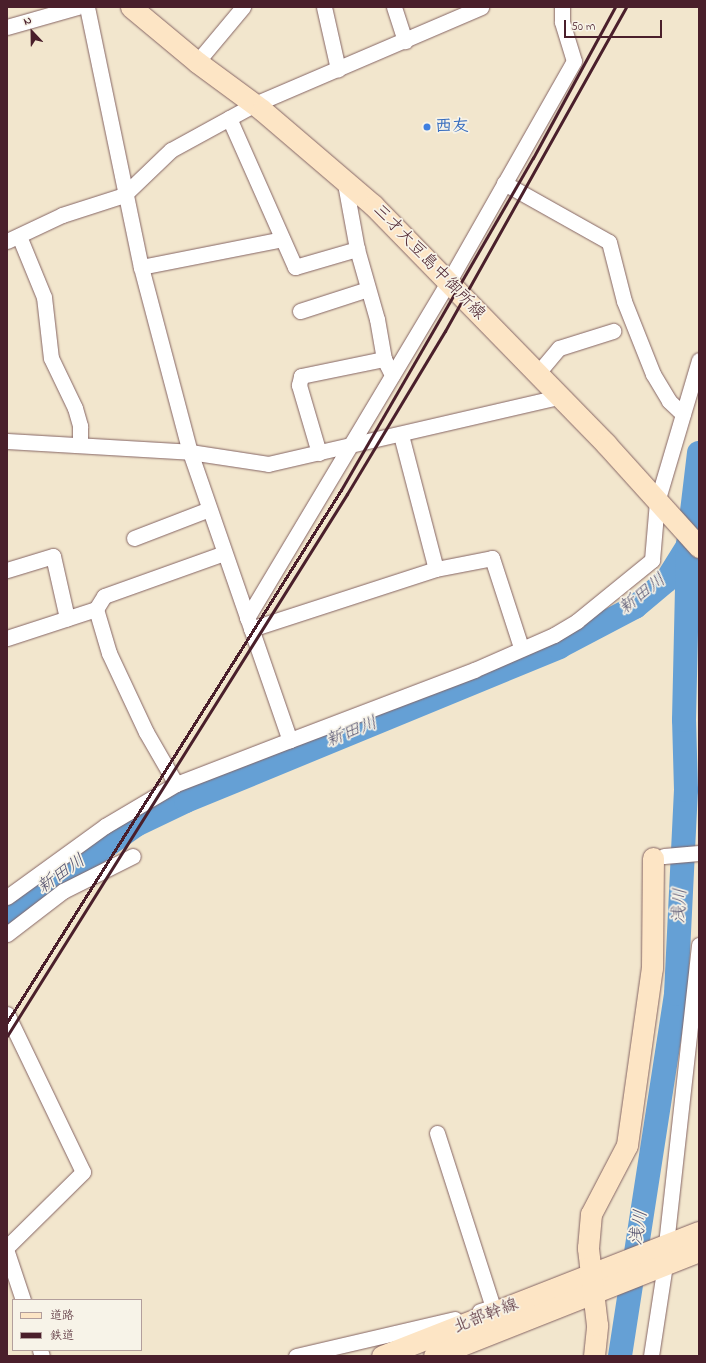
<!DOCTYPE html>
<meta charset="utf-8">
<style>
body{margin:0}
#map{position:relative;width:706px;height:1363px;overflow:hidden;background:#f2e6cd;font-family:"Indie Flower","Klee One",sans-serif}
div>[style]{position:absolute}
.river>*{height:24px;margin:-12px;padding:0 12px;transform-origin:12px;border-radius:12px;background:#65a0d5}
.roads{filter:drop-shadow(0 0 1px #856564) drop-shadow(0 0 1px #856564)}
.street>*{height:15px;margin:-7.5px;padding:0 7.5px;transform-origin:7.5px;border-radius:7.5px;background:#fff}
.secondary>*{height:21px;margin:-10.5px;padding:0 10.5px;transform-origin:10.5px;border-radius:10.5px;background:#fde5c5}
.rail>*{height:3px;margin:-1.5px;padding:0 1.5px;transform-origin:1.5px;border-radius:1.5px;background:#4a1f2b}
.dots>*{width:11px;height:11px;translate:-50% -50%;box-sizing:border-box;border:2px solid #f7f3e8;border-radius:50%}
span{translate:-50% -50%;white-space:nowrap;text-align:center;line-height:1.15;-webkit-text-stroke:3.5px #f7f3e8;paint-order:stroke}
.shop-label{font-size:17px;color:#366cbe;font-weight:700}
.left{translate:0 -50%;text-align:left}
.street-label{font-size:17px;color:#4a1f2b}
.water-label{font-size:18px;color:#55536f;font-style:italic}
.frame{position:absolute;inset:0;border:8px solid #4a1f2b;pointer-events:none}
.legend{position:absolute;left:12px;top:1299px;width:130px;height:52px;box-sizing:border-box;background:#f7f3e8;border:1px solid #b29e9c;margin:0;padding:5px 7px;list-style:none;font-size:12px;color:#4a1f2b}
.legend li{display:flex;align-items:center;gap:8px;height:20px}
.legend b{width:20px;border:1px solid #b29e9c}
.north{position:absolute;left:12px;top:12px;width:40px;height:40px;-webkit-text-stroke:3px #f7f3e8;paint-order:stroke;rotate:338deg;font-size:11px;font-weight:700;line-height:16px;text-align:center;color:#4a1f2b}
.north::after{content:'';display:block;margin:auto;width:14px;height:18px;background:#4a1f2b;clip-path:polygon(50% 0,100% 100%,50% 72%,0 100%)}
.scale{position:absolute;left:564px;top:20px;width:98px;height:18px;box-sizing:border-box;border:2px solid #4a1f2b;border-top:0;padding-left:5px;font-size:12px;line-height:14px;white-space:nowrap;color:#4a1f2b;-webkit-text-stroke:3px #f7f3e8;paint-order:stroke}
</style>
<div id="map">
<div class="river">
<i style="left:7px;top:916px;width:158px;rotate:-35.2deg"></i>
<i style="left:136px;top:825px;width:55px;rotate:-25.6deg"></i>
<i style="left:186px;top:801px;width:404px;rotate:-22.4deg"></i>
<i style="left:559px;top:647px;width:86px;rotate:-27.8deg"></i>
<i style="left:635px;top:607px;width:40px;rotate:-40deg"></i>
<i style="left:666px;top:581px;width:40px;rotate:-58deg"></i>
<i style="left:620px;top:1356px;width:366px;rotate:-81.2deg"></i>
<i style="left:676px;top:994px;width:204px;rotate:-87.2deg"></i>
<i style="left:686px;top:790px;width:70px;rotate:-91.6deg"></i>
<i style="left:684px;top:720px;width:175px;rotate:-88.7deg"></i>
<i style="left:688px;top:545px;width:93px;rotate:-83.2deg"></i>
</div>
<div class="roads">
<div class="street">
<i style="left:87px;top:7px;width:266px;rotate:78.3deg"></i>
<i style="left:141px;top:267px;width:191px;rotate:75.2deg"></i>
<i style="left:190px;top:452px;width:305px;rotate:70.9deg"></i>
<i style="left:290px;top:740px;width:122px;rotate:158.9deg"></i>
<i style="left:176px;top:784px;width:60px;rotate:-120deg"></i>
<i style="left:146px;top:732px;width:87px;rotate:-115.1deg"></i>
<i style="left:109px;top:653px;width:46px;rotate:-106.5deg"></i>
<i style="left:96px;top:609px;width:15px;rotate:-58deg"></i>
<i style="left:104px;top:596px;width:127px;rotate:-19.7deg"></i>
<i style="left:324px;top:7px;width:64px;rotate:77.3deg"></i>
<i style="left:394px;top:7px;width:36px;rotate:72deg"></i>
<i style="left:7px;top:27px;width:73px;rotate:-15.9deg"></i>
<i style="left:197px;top:62px;width:72px;rotate:-50.1deg"></i>
<i style="left:229px;top:118px;width:163px;rotate:66.1deg"></i>
<i style="left:295px;top:267px;width:65px;rotate:-16.2deg"></i>
<i style="left:357px;top:249px;width:72px;rotate:-100.4deg"></i>
<i style="left:504px;top:183px;width:120px;rotate:29.3deg"></i>
<i style="left:609px;top:242px;width:61px;rotate:75.7deg"></i>
<i style="left:624px;top:301px;width:79px;rotate:68.3deg"></i>
<i style="left:653px;top:374px;width:31px;rotate:59deg"></i>
<i style="left:669px;top:401px;width:19px;rotate:43deg"></i>
<i style="left:19px;top:236px;width:66px;rotate:67.7deg"></i>
<i style="left:44px;top:297px;width:61px;rotate:83.5deg"></i>
<i style="left:51px;top:358px;width:55px;rotate:64.4deg"></i>
<i style="left:75px;top:408px;width:19px;rotate:74deg"></i>
<i style="left:80px;top:426px;width:17px;rotate:90deg"></i>
<i style="left:7px;top:241px;width:61px;rotate:-25.3deg"></i>
<i style="left:62px;top:215px;width:65px;rotate:-17.9deg"></i>
<i style="left:124px;top:195px;width:65px;rotate:-43.8deg"></i>
<i style="left:171px;top:150px;width:96px;rotate:-28.7deg"></i>
<i style="left:255px;top:104px;width:246px;rotate:-23.2deg"></i>
<i style="left:357px;top:249px;width:73px;rotate:74.1deg"></i>
<i style="left:377px;top:319px;width:41px;rotate:80.1deg"></i>
<i style="left:141px;top:267px;width:144px;rotate:-11.2deg"></i>
<i style="left:300px;top:311px;width:71px;rotate:-17.9deg"></i>
<i style="left:537px;top:374px;width:34px;rotate:-50deg"></i>
<i style="left:559px;top:348px;width:57px;rotate:-17.5deg"></i>
<i style="left:401px;top:435px;width:138px;rotate:75.4deg"></i>
<i style="left:7px;top:441px;width:183px;rotate:3.4deg"></i>
<i style="left:190px;top:452px;width:79px;rotate:8.7deg"></i>
<i style="left:268px;top:464px;width:299px;rotate:-13deg"></i>
<i style="left:319px;top:453px;width:71px;rotate:-106.4deg"></i>
<i style="left:299px;top:385px;width:9px;rotate:-77deg"></i>
<i style="left:301px;top:376px;width:85px;rotate:-11.6deg"></i>
<i style="left:384px;top:359px;width:18px;rotate:63deg"></i>
<i style="left:134px;top:538px;width:80px;rotate:-21.1deg"></i>
<i style="left:7px;top:570px;width:48px;rotate:-16.9deg"></i>
<i style="left:53px;top:556px;width:64px;rotate:77.3deg"></i>
<i style="left:247px;top:618px;width:393px;rotate:-59.1deg"></i>
<i style="left:449px;top:281px;width:253px;rotate:-60.4deg"></i>
<i style="left:574px;top:61px;width:41px;rotate:-107.1deg"></i>
<i style="left:562px;top:22px;width:15px;rotate:-90deg"></i>
<i style="left:251px;top:629px;width:194px;rotate:-18deg"></i>
<i style="left:436px;top:569px;width:57px;rotate:-11.1deg"></i>
<i style="left:492px;top:558px;width:94px;rotate:72deg"></i>
<i style="left:7px;top:638px;width:94px;rotate:-18deg"></i>
<i style="left:290px;top:740px;width:197px;rotate:-20.8deg"></i>
<i style="left:474px;top:670px;width:87px;rotate:-23.6deg"></i>
<i style="left:554px;top:635px;width:27px;rotate:-31deg"></i>
<i style="left:577px;top:621px;width:97px;rotate:-39.1deg"></i>
<i style="left:652px;top:560px;width:58px;rotate:-85.1deg"></i>
<i style="left:657px;top:502px;width:148px;rotate:-73.5deg"></i>
<i style="left:664px;top:856px;width:35px;rotate:-5deg"></i>
<i style="left:7px;top:897px;width:121px;rotate:-35.9deg"></i>
<i style="left:105px;top:826px;width:82px;rotate:-30.6deg"></i>
<i style="left:7px;top:934px;width:71px;rotate:-37.5deg"></i>
<i style="left:63px;top:891px;width:78px;rotate:-26.6deg"></i>
<i style="left:7px;top:1014px;width:175px;rotate:64.3deg"></i>
<i style="left:83px;top:1172px;width:107px;rotate:135.4deg"></i>
<i style="left:437px;top:1133px;width:183px;rotate:72.2deg"></i>
<i style="left:493px;top:1307px;width:14px;rotate:163deg"></i>
<i style="left:666px;top:1244px;width:301px;rotate:-83.7deg"></i>
<i style="left:7px;top:1252px;width:51px;rotate:71.6deg"></i>
<i style="left:40px;top:1350px;width:6px;rotate:72deg"></i>
<i style="left:296px;top:1356px;width:163px;rotate:-13.1deg"></i>
<i style="left:651px;top:1356px;width:93px;rotate:-81.3deg"></i>
</div>
<div class="secondary">
<i style="left:131px;top:7px;width:86px;rotate:39.8deg"></i>
<i style="left:197px;top:62px;width:81px;rotate:36.4deg"></i>
<i style="left:262px;top:110px;width:146px;rotate:40.6deg"></i>
<i style="left:373px;top:205px;width:334px;rotate:45.7deg"></i>
<i style="left:606px;top:444px;width:139px;rotate:47.9deg"></i>
<i style="left:382px;top:1356px;width:340px;rotate:-21.4deg"></i>
<i style="left:434px;top:1356px;width:285px;rotate:-21.6deg"></i>
<i style="left:594px;top:1356px;width:31px;rotate:-84deg"></i>
<i style="left:597px;top:1325px;width:78px;rotate:-96.7deg"></i>
<i style="left:588px;top:1248px;width:34px;rotate:-85deg"></i>
<i style="left:591px;top:1214px;width:78px;rotate:-62.4deg"></i>
<i style="left:627px;top:1145px;width:179px;rotate:-82deg"></i>
<i style="left:652px;top:968px;width:110px;rotate:-89.5deg"></i>
</div>
</div>
<div class="rail">
<i style="left:7px;top:1022px;width:628px;rotate:-57.88deg"></i>
<i style="left:341px;top:490px;width:384px;rotate:-60deg"></i>
<i style="left:533px;top:158px;width:172px;rotate:-61.5deg"></i>
<i style="left:7px;top:1036px;width:640px;rotate:-57.9deg"></i>
<i style="left:347px;top:494px;width:190px;rotate:-59deg"></i>
<i style="left:445px;top:331px;width:371px;rotate:-60.8deg"></i>
</div>
<div class="dots">
<i style="left:427px;top:127px;background:#3f7fe0"></i>
</div>
<div class="shop-label">
<span class="left" style="left:435px;top:127px">西友</span>
</div>
<div class="street-label">
<span style="left:429px;top:262px;rotate:46deg">三才大豆島中御所線</span>
<span style="left:486px;top:1316px;rotate:-21deg">北部幹線</span>
</div>
<div class="water-label">
<span style="left:643px;top:595px;rotate:-38deg">新田川</span>
<span style="left:352px;top:733px;rotate:-22deg">新田川</span>
<span style="left:62px;top:875px;rotate:-35deg">新田川</span>
<span style="left:681px;top:906px;rotate:-87deg">浅川</span>
<span style="left:640px;top:1228px;rotate:-81deg">浅川</span>
</div>
<div class="frame"></div>
<ul class="legend">
<li><b style="height:5px;background:#fde5c5"></b>道路</li>
<li><b style="height:5px;background:#4a1f2b"></b>鉄道</li>
</ul>
<div class="north">N</div>
<div class="scale">50 m</div>
</div>
